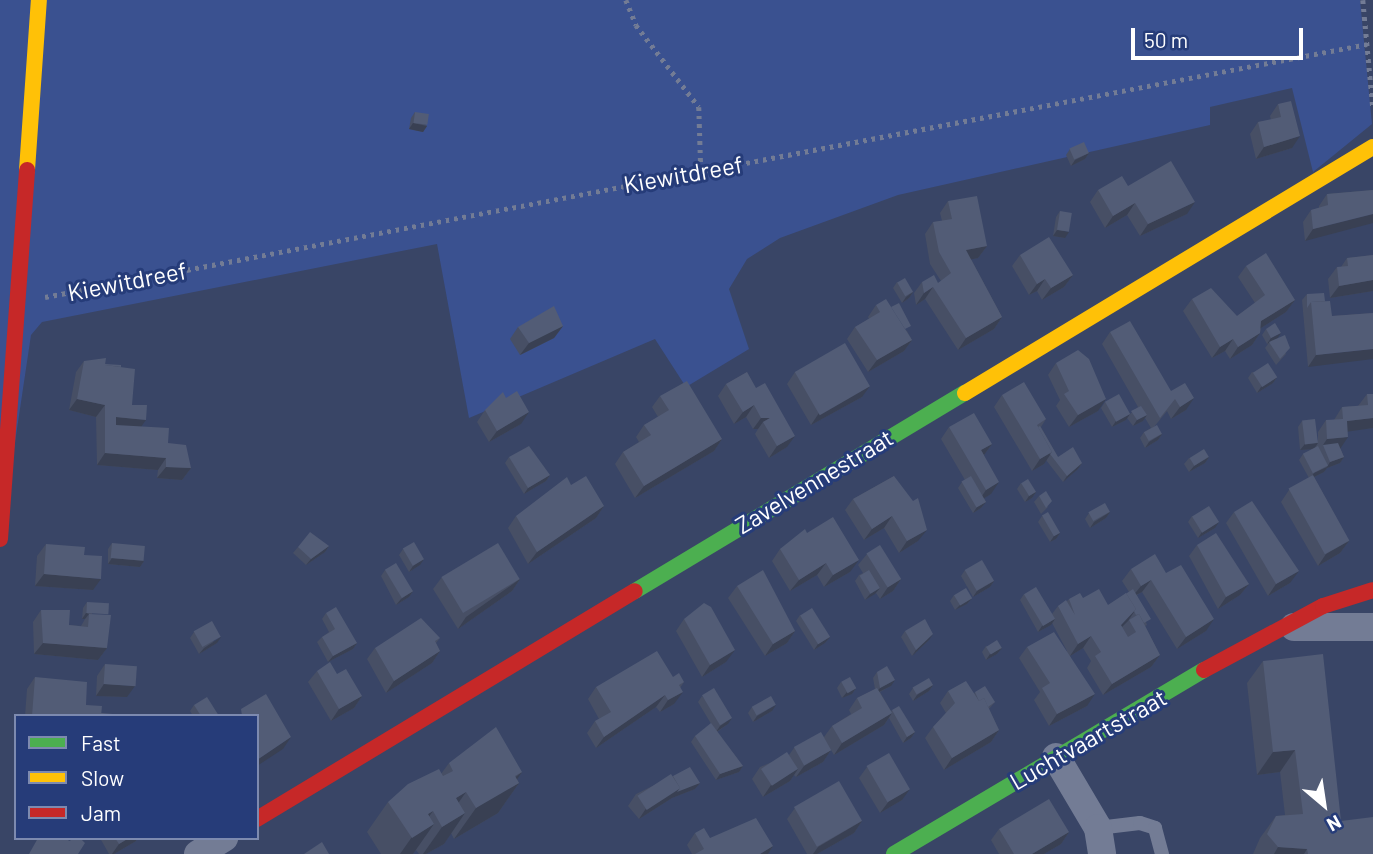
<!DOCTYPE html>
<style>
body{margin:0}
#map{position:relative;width:1373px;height:854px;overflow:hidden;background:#394566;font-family:Barlow,sans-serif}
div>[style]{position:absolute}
.green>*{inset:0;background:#3a5190}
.path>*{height:4.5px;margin-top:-2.25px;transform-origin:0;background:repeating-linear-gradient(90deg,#737c95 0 3.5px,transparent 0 8.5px)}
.lane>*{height:14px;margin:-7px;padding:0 7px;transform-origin:7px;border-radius:7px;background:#737c95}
.street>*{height:28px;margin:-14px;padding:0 14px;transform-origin:14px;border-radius:14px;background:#737c95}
.fast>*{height:16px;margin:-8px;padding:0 8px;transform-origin:8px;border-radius:8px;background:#4caf50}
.slow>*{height:16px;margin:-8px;padding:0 8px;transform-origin:8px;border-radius:8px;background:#ffc107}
.jam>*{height:16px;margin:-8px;padding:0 8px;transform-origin:8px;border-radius:8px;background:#c62828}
.wall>*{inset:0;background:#474f65}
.shaded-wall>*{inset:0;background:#394053}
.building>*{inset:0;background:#525c76;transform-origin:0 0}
span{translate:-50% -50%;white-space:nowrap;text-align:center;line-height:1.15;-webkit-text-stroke:6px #263c79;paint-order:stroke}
.street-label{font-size:24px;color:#fff}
.legend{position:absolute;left:14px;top:714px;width:245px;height:126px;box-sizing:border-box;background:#263c79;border:2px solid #7d8aaf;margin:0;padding:9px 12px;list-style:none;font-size:21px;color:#fff}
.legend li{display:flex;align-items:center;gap:14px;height:35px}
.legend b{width:35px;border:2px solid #7d8aaf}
.north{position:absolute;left:1289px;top:770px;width:70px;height:70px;-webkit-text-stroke:5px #263c79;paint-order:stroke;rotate:151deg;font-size:19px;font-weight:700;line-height:28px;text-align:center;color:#fff}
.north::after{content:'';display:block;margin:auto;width:24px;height:32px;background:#fff;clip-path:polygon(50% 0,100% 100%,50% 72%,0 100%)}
.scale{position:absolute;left:1131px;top:28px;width:172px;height:32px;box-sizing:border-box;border:4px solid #fff;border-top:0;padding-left:9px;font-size:21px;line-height:24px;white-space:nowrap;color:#fff;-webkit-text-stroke:5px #263c79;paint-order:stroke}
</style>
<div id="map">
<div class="green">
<i style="clip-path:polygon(0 0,1360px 0,1372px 124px,1313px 172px,1292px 88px,1210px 107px,1210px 125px,898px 195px,780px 238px,747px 259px,729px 289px,749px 349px,686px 387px,655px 339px,469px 418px,437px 244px,42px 322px,31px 335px,0 543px)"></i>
</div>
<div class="path">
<i style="left:626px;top:0;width:27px;rotate:68deg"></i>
<i style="left:636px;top:25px;width:103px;rotate:52.5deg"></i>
<i style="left:699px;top:107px;width:64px;rotate:88.2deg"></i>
<i style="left:1363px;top:0;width:107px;rotate:84.7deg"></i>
<i style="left:45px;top:297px;width:1346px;rotate:-10.83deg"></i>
</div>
<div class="lane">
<i style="left:1098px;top:828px;width:42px;rotate:-6.8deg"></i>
<i style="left:1140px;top:823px;width:16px;rotate:18deg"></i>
<i style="left:1155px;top:828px;width:27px;rotate:75deg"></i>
</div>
<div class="street">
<i style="left:1294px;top:627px;width:79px"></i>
<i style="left:1056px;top:757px;width:82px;rotate:59.4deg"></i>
<i style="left:1098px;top:828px;width:26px;rotate:81deg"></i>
<i style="left:198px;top:854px;width:31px;rotate:-32deg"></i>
</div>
<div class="fast">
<i style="left:635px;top:591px;width:385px;rotate:-31deg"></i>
<i style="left:894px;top:854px;width:360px;rotate:-30.7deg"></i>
</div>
<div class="slow">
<i style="left:27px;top:170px;width:170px;rotate:-86deg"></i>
<i style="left:965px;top:393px;width:476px;rotate:-31.1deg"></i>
</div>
<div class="jam">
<i style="left:0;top:539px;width:370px;rotate:-85.8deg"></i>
<i style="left:1204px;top:670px;width:135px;rotate:-28.3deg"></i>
<i style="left:1323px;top:606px;width:52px;rotate:-17.7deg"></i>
<i style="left:257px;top:819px;width:441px;rotate:-31.1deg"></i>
</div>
<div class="wall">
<i style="clip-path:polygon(1278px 104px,1292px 148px,1256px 159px,1250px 134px,1258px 122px,1271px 120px,1270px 116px)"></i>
<i style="clip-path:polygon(415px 112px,427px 126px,423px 132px,409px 129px,411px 118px)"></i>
<i style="clip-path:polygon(1070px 149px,1089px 153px,1085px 159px,1071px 166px,1066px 155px)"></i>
<i style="clip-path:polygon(1128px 186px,1187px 214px,1140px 236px,1127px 215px,1105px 228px,1090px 202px,1098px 190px)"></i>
<i style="clip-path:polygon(1373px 190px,1305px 241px,1303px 222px,1311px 210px,1319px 208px,1319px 206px,1327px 194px)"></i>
<i style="clip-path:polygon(948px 201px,987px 246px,978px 258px,971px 259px,1002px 317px,994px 329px,958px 350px,925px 299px,916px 305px,914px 293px,922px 282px,938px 283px,941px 281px,930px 264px,925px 234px,933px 222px,942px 221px,940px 213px)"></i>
<i style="clip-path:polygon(1060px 211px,1065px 238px,1053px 236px,1056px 217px)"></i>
<i style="clip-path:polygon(1020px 255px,1073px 275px,1064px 287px,1042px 300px,1037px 291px,1029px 295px,1012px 266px)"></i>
<i style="clip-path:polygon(1373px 255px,1373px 291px,1330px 298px,1328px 279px,1337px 267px,1341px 267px,1347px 258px)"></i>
<i style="clip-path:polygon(1246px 266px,1295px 300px,1286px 312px,1261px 328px,1260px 333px,1252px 345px,1230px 359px,1225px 351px,1212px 358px,1183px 311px,1192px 299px,1237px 316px,1255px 303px,1238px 277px)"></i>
<i style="clip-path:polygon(897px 282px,913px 292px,909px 298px,902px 303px,893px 288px)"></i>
<i style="clip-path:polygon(1307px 294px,1325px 301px,1332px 316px,1373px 313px,1308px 367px,1302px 300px)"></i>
<i style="clip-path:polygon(876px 305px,907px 331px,912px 340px,904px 351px,868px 372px,847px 339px,855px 327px,869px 319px,868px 317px)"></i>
<i style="clip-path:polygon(563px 326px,554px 338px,520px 355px,510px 339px,518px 327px)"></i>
<i style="clip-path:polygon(1266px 329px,1277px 339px,1286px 354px,1276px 365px,1265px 348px,1268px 344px,1267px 344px,1262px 335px)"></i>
<i style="clip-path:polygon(1110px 332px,1171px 391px,1186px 410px,1171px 419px,1167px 411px,1154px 427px,1162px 434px,1158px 440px,1145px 448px,1140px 438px,1144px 432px,1151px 428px,1145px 418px,1143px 421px,1133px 426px,1127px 418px,1126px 420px,1112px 427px,1101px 408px,1105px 402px,1130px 414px,1138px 407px,1102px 344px)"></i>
<i style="clip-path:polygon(84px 361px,121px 367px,132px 405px,141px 427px,168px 443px,191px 468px,182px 480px,157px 478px,158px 470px,97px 465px,96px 417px,69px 410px,76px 372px)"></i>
<i style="clip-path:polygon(1056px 363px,1098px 411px,1069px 427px,1056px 406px,1060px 400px,1048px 375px)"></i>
<i style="clip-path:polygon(747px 372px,787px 447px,769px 458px,755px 434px,758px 429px,753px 429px,746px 417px,734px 424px,718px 396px,726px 384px)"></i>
<i style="clip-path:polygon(795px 372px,862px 397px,811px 425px,787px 384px)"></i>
<i style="clip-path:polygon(1252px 372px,1277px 377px,1273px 383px,1257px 393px,1248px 378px)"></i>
<i style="clip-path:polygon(1367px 394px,1373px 394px,1373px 428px,1347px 431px,1340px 448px,1344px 457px,1340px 463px,1327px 468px,1324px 472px,1314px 477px,1349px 541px,1340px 553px,1318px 566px,1281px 502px,1289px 490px,1309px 478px,1299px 460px,1303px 454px,1313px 449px,1300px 450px,1298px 427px,1302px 421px,1318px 441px,1318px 432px,1326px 420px,1334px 420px,1342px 407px,1358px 406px)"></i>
<i style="clip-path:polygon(1002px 395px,1046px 419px,1041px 427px,1058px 457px,1082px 463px,1078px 469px,1063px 482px,1046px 460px,1044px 464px,1032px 471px,994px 407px)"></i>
<i style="clip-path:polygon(660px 396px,722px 439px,714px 451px,635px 498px,615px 464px,623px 452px,639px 442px,636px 437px,644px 425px,658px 417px,652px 407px)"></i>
<i style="clip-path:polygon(485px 410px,521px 424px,489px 442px,477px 422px)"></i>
<i style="clip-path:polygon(949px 427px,992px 444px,984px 455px,991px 494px,984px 498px,986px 502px,981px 508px,973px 513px,958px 488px,962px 482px,965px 480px,941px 439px)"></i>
<i style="clip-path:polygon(509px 457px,550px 475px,546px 481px,524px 494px,505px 463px)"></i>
<i style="clip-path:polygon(1209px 457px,1205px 463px,1189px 472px,1184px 464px,1189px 458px)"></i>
<i style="clip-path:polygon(894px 476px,918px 541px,899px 553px,884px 528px,864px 540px,845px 510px,853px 499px)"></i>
<i style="clip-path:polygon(1021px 483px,1036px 492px,1032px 498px,1025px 502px,1017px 489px)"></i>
<i style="clip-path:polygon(1039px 496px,1048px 507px,1041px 514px,1034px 502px)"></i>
<i style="clip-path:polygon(604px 506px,596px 518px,528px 564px,508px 528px,516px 516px)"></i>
<i style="clip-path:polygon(1110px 512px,1106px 518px,1090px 528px,1085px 519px,1089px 513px)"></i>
<i style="clip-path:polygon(1234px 512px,1290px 583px,1268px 596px,1226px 523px)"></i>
<i style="clip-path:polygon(1042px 516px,1060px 533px,1056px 539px,1050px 542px,1038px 522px)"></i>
<i style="clip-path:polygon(1192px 516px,1215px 528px,1198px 538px,1188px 522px)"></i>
<i style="clip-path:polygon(807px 533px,850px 572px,824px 587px,817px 575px,790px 591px,772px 561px,780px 549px)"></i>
<i style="clip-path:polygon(112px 543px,144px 561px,140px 567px,108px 564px,108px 549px)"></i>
<i style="clip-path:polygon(46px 544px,84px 555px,93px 590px,35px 586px,37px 556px)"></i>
<i style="clip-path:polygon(1197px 545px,1249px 584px,1240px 595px,1218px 609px,1189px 556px)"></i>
<i style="clip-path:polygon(329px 546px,325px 552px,306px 565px,293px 553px,298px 547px)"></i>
<i style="clip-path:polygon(403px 549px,420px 565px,409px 572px,399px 555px)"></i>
<i style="clip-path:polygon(867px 554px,901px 579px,893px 591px,880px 599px,876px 593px,865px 600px,855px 581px,859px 575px,863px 573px,858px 565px)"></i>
<i style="clip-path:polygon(1131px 569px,1166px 573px,1206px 631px,1177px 649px,1142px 592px,1137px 595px,1147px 625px,1145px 626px,1160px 655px,1151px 667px,1103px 695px,1087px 668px,1091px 661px,1083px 648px,1070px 656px,1087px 706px,1049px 726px,1034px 700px,1040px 692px,1019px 658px,1027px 647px,1067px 651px,1052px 623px,1051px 625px,1038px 632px,1020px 600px,1024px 594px,1052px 614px,1058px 606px,1067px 601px,1069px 599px,1083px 598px,1108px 605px,1129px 592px,1122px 581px)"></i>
<i style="clip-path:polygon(385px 570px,413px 591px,409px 597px,396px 605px,381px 576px)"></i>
<i style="clip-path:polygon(965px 570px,994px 581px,990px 587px,973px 597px,961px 576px)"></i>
<i style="clip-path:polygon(442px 577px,520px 579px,512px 591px,458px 629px,433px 589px)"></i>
<i style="clip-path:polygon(737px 586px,795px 631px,787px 643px,765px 656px,728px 598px)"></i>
<i style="clip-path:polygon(954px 595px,972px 598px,967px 604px,955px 610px,950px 601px)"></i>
<i style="clip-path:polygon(87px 602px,107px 648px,98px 660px,34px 654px,33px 622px,41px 610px,69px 625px,81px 626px,85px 619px,82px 619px,83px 608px)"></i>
<i style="clip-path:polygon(326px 613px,357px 643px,353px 649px,328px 662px,317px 642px,322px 637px,329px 632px,322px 619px)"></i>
<i style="clip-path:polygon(800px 615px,830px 637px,825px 643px,814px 650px,796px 621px)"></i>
<i style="clip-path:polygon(684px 619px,726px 662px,702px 677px,676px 631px)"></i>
<i style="clip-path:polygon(905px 631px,929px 640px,912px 656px,901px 637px)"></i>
<i style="clip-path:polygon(194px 632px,217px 643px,199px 654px,190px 638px)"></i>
<i style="clip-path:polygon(440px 638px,436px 643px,440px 651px,432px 663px,386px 693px,367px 659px,375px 648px)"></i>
<i style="clip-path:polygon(986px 646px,1002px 648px,997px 654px,986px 660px,982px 652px)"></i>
<i style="clip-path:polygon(1263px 661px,1341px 821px,1373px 854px,1253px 854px,1260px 838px,1276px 816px,1285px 815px,1280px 772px,1257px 775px,1247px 683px)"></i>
<i style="clip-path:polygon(105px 664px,127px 697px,96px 696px,97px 676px)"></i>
<i style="clip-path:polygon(317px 671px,362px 696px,354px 708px,331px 721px,308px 682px)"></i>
<i style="clip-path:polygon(877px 672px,891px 686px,880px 692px,891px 711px,892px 710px,915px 732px,911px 738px,903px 743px,889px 718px,884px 725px,834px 755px,831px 750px,823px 762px,796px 777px,794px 775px,790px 781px,763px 797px,752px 779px,760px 767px,789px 755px,794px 748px,824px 737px,832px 726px,851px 714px,849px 710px,857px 698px,875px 689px,873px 678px)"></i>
<i style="clip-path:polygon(35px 677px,101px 713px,113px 716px,25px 716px,27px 689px)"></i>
<i style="clip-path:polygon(673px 677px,684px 682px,680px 688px,674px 704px,660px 712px,656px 707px,596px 748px,587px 733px,595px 721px,599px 719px,588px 699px,596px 687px)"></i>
<i style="clip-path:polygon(841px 682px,856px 688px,852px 694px,842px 698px,837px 688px)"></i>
<i style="clip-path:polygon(933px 685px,929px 691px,913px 701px,909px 694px,913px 688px)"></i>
<i style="clip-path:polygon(948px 691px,974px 694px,975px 692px,995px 702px,989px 709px,999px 730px,991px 742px,944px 770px,925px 738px,933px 727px,946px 713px,940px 703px)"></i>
<i style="clip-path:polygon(702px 696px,728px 724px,717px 732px,743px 766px,739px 772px,716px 780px,691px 742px,695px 736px,713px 727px,698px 702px)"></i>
<i style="clip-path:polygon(194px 705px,219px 716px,193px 716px,190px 711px)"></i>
<i style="clip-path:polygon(752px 707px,772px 711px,753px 722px,748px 713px)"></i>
<i style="clip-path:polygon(449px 763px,522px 772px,517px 779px,519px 783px,498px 813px,454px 839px,451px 833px,444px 844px,426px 854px,419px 854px,416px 850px,413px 854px,381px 854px,367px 832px,388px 802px,441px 774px)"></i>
<i style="clip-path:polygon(867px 767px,902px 800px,880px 813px,859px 778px)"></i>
<i style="clip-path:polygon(673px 776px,700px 783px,695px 789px,672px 798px,639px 819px,628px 806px,636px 794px)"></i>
<i style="clip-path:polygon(795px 808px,862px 821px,854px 833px,817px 854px,807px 854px,787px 819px)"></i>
<i style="clip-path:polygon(999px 829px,1069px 832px,1061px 844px,1044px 854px,999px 854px,991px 840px)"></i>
<i style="clip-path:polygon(695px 833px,710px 838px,773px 846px,768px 854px,692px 854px,687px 845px)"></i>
<i style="clip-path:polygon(100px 838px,137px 838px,136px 841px,114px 854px,109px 854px)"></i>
</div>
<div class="shaded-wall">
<i style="clip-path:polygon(413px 123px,427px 126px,423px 132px,409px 129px)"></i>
<i style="clip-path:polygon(1300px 136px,1292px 148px,1256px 159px,1264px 147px)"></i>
<i style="clip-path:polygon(1089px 153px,1085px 159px,1071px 166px,1075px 160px)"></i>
<i style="clip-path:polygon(1195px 202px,1187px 214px,1140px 236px,1148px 224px)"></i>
<i style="clip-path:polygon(1135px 203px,1127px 215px,1105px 228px,1113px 216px)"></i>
<i style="clip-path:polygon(1373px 214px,1373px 223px,1305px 241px,1313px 229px)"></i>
<i style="clip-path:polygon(1057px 230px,1069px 232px,1065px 238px,1053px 236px)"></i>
<i style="clip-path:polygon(987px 246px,978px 258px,958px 262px,966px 250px)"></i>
<i style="clip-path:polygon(1073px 275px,1064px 287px,1042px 300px,1051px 288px)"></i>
<i style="clip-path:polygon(1045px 279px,1037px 291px,1029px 295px,1037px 284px)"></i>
<i style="clip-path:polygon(1373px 280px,1373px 291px,1330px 298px,1339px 286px)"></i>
<i style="clip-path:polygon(933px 287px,925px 299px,916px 305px,924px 293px)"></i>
<i style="clip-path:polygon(913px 292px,909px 298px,902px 303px,906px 297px)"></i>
<i style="clip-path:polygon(1295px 300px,1286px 312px,1253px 333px,1261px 321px)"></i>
<i style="clip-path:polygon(1002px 317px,994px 329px,958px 350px,966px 338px)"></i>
<i style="clip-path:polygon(563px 326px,554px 338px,520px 355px,529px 343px)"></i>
<i style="clip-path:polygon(1260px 333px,1252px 345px,1230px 359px,1238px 347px)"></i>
<i style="clip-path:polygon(1281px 333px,1277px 339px,1267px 344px,1271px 338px)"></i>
<i style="clip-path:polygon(1233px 339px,1225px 351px,1212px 358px,1220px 347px)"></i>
<i style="clip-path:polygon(912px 340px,904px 351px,868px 372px,877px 360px)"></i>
<i style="clip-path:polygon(1373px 349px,1373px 359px,1308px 367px,1316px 355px)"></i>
<i style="clip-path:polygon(1277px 377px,1273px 383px,1257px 393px,1261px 387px)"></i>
<i style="clip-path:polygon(870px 386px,862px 397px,811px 425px,819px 413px)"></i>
<i style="clip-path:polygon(1194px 398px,1186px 410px,1171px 419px,1180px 407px)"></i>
<i style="clip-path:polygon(77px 399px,105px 405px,96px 417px,69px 410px)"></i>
<i style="clip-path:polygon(1106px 399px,1098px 411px,1069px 427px,1078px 415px)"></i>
<i style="clip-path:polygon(754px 405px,746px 417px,734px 424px,743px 412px)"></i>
<i style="clip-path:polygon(529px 412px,521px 424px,489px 442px,497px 431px)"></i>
<i style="clip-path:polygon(1130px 414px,1126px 420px,1112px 427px,1116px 421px)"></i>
<i style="clip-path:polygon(1147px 415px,1143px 421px,1133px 426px,1137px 420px)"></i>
<i style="clip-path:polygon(116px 417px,146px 420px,138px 431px,108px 429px)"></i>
<i style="clip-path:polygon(761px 418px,770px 418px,763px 422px,758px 429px,753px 429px)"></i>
<i style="clip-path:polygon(1373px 418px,1373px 428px,1338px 433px,1347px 421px)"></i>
<i style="clip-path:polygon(1162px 434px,1158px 440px,1145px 448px,1149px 442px)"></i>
<i style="clip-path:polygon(795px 436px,787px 447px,769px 458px,777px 446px)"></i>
<i style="clip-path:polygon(1348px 437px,1340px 449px,1323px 445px,1327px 439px)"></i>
<i style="clip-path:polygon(722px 439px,714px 451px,635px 498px,644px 486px)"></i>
<i style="clip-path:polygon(1318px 443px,1314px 449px,1300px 450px,1305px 444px)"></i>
<i style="clip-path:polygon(992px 444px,984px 455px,981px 450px)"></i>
<i style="clip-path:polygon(1052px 452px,1044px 464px,1032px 471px,1040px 459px)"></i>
<i style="clip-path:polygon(105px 453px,166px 458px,158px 470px,97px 465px)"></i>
<i style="clip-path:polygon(1209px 457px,1205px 463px,1189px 472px,1194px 466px)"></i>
<i style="clip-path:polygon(1344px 457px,1340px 463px,1327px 468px,1324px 472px,1310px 479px,1314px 473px,1327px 467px,1330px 462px)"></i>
<i style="clip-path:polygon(1082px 463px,1078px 469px,1063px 482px,1067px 476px)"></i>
<i style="clip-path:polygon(166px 467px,191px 468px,182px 480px,157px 478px)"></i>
<i style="clip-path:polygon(550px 475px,546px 481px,524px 494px,528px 488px)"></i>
<i style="clip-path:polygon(999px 482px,991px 494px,978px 502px,986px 490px)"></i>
<i style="clip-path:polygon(1036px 492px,1032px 498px,1025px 502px,1029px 496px)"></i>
<i style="clip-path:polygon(986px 502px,981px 508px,973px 513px,977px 507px)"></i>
<i style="clip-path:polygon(604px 506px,596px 518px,528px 564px,537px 552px)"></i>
<i style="clip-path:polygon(1110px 512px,1106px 518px,1090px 528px,1094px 522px)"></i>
<i style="clip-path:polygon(892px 516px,884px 528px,864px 540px,872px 529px)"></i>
<i style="clip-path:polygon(1219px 522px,1215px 528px,1198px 538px,1202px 532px)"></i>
<i style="clip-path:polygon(927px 530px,918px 541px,899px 553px,907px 541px)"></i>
<i style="clip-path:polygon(1060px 533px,1056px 539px,1050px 542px,1054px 536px)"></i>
<i style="clip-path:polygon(1349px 541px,1340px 553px,1318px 566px,1326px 554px)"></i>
<i style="clip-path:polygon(329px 546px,325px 552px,306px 565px,311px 559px)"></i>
<i style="clip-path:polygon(112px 558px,144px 561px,140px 567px,108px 564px)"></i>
<i style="clip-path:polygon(424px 559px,420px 565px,409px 572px,413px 566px)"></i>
<i style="clip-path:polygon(859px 560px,850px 572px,824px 587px,833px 575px)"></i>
<i style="clip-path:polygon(826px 563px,817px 575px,790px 591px,799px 580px)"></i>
<i style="clip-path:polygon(1299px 571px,1290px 583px,1268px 596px,1276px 584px)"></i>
<i style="clip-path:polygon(44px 574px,101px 579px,93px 590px,35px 586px)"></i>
<i style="clip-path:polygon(520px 579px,512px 591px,458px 629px,466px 617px)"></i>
<i style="clip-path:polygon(901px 579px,893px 591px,880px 599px,888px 587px)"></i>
<i style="clip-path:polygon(1151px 580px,1142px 592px,1132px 597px,1141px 586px)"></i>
<i style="clip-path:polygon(994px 581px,990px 587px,973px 597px,977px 591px)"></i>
<i style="clip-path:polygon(1249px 584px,1240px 595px,1218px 609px,1226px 597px)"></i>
<i style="clip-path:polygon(880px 588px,875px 594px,865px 600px,870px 594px)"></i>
<i style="clip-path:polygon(413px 591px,409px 597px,396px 605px,401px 599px)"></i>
<i style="clip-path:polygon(972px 598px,967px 604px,955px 610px,960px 605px)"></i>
<i style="clip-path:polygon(1136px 609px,1128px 621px,1112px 637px,1121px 625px)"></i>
<i style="clip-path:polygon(86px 613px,89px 614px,85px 619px,82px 619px)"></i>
<i style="clip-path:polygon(1055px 619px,1051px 625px,1038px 632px,1042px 626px)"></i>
<i style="clip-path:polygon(1214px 619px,1206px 631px,1177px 649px,1186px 637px)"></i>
<i style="clip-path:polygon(795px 631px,787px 643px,765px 656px,773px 644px)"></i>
<i style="clip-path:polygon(933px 634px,929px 640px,912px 656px,916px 650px)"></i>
<i style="clip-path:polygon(1091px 636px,1083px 648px,1070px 656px,1078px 644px)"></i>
<i style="clip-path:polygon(221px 637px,217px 643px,199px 654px,204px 648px)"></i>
<i style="clip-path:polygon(830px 637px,825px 643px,814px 650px,818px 644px)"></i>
<i style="clip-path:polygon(43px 643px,107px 648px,98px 660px,34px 654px)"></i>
<i style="clip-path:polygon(357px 643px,353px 649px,328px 662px,333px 656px)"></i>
<i style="clip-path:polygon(1002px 648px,997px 654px,986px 660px,990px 654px)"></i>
<i style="clip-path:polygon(735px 650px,726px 662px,702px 677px,710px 665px)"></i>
<i style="clip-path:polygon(440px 651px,432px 663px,386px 693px,394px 681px)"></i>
<i style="clip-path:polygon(1160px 655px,1151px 667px,1103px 695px,1112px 684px)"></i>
<i style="clip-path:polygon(895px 680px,891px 686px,875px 694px,880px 688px)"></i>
<i style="clip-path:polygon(104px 684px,135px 686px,127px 697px,96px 696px)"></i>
<i style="clip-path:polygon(933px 685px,929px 691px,913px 701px,917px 695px)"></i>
<i style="clip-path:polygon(856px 688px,852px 694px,842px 698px,847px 692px)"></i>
<i style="clip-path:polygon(683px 692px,674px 704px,660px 712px,668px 700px)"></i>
<i style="clip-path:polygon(1095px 694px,1087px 706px,1049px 726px,1057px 714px)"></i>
<i style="clip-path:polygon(665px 695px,656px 707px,596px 748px,604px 737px)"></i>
<i style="clip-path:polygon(362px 696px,354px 708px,331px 721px,339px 709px)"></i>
<i style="clip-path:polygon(776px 705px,772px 711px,753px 722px,757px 716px)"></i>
<i style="clip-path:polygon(892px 713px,884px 725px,834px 755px,842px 743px)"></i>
<i style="clip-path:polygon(732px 718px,728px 724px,716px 732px,720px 726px)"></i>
<i style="clip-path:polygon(999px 730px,991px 742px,944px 770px,952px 758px)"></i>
<i style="clip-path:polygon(915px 732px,911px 738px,903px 743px,907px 737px)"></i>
<i style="clip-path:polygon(291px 737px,283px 749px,257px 766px,257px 760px)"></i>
<i style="clip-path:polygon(831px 750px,823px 762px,796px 777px,804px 766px)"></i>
<i style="clip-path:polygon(1295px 750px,1280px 772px,1257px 775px,1273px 752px)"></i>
<i style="clip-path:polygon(743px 766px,739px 772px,716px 780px,720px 774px)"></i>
<i style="clip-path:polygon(798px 769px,790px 781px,763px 797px,771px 785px)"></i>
<i style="clip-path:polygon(522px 772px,512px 787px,519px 783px,498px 813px,454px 839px,476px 808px)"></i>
<i style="clip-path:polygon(700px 783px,695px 789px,672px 798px,639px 819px,647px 807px,680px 788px)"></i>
<i style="clip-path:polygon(910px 789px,902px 800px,880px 813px,889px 801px)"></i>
<i style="clip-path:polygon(466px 792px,445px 822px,456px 798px)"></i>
<i style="clip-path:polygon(433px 811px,416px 835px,434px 824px,413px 854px,400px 854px,428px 814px)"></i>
<i style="clip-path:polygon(465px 813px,444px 844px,426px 854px,423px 854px,442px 827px)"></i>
<i style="clip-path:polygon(862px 821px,854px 833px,817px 854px,813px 854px,818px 847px)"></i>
<i style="clip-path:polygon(1069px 832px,1061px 844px,1044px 854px,1032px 854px)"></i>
<i style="clip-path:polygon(129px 838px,137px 838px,136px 841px,114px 854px,112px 854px,119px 844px)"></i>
<i style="clip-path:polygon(773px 846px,768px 854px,760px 854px)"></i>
<i style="clip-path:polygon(1278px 847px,1307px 849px,1304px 854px,1274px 854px)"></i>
</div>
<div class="building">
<i style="clip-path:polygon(1291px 101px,1300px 136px,1264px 147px,1258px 122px,1281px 117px,1278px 104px)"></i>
<i style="left:415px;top:112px;width:14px;height:11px;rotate:8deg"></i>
<i style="left:1084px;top:142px;width:12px;height:16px;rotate:66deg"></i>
<i style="clip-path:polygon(1171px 161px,1195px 202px,1148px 224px,1135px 203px,1113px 216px,1098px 190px,1122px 176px,1128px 186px)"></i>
<i style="clip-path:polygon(1373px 190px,1373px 214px,1313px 229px,1311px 210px,1328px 205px,1327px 194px)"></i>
<i style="clip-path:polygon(977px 196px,987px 246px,966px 250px,1002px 317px,966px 338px,933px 287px,924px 293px,922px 282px,934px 275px,938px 283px,951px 273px,939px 252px,933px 222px,952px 219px,948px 201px)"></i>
<i style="left:1060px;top:211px;width:12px;height:19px;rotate:9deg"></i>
<i style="clip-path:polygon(1049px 237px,1073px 275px,1051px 288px,1045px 279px,1037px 284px,1020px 255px)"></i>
<i style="clip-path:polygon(1266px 253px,1295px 300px,1261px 321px,1260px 333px,1238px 347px,1233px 339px,1220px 347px,1192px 299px,1211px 288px,1237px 316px,1265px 295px,1246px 266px)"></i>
<i style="clip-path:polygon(1373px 255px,1373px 280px,1339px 286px,1337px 267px,1348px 266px,1347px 258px)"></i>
<i style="left:905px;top:278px;width:16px;height:9px;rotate:60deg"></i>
<i style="clip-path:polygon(1324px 293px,1325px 301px,1311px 302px,1307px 308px,1307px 294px)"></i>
<i style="clip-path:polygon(886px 299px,912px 340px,877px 360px,855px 327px,880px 312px,876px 305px)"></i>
<i style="clip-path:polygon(1330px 301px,1332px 316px,1373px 313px,1373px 349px,1316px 355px,1311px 302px)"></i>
<i style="clip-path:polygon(899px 303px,911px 326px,905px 329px,891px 307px)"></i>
<i style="clip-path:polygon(554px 306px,563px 326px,529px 343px,518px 327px)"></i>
<i style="clip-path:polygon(1130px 321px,1171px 391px,1185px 383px,1194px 398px,1180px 407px,1175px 399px,1160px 418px,1110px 332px)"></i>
<i style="clip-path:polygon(1275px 323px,1281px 333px,1271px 338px,1266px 329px)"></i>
<i style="clip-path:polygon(1285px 335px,1290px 348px,1280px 359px,1269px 342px)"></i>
<i style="left:845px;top:343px;width:50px;height:58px;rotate:60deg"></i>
<i style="clip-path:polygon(1078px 350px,1089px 359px,1106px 399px,1078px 415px,1064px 394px,1069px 391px,1056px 363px)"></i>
<i style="clip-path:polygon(106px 358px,105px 365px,135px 369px,132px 405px,147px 405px,146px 420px,116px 417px,116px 425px,169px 428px,168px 443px,186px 445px,191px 468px,166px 467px,166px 458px,105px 453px,105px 405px,77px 399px,84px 361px)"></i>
<i style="left:1268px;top:363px;width:17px;height:18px;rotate:57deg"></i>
<i style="clip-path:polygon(105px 364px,121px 365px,121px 367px,105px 365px)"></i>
<i style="clip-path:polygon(747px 372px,756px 388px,765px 383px,795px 436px,777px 446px,763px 422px,770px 418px,761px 418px,754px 405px,743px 412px,726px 384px)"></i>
<i style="clip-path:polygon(687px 381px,722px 439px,644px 486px,623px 452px,651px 435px,644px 425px,669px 410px,660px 396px)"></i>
<i style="clip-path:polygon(1024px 382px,1046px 419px,1037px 425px,1052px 452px,1040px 459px,1002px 395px)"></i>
<i style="clip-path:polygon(517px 391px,529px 412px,497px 431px,485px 410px,503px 392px,506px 398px)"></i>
<i style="left:1119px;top:394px;width:23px;height:16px;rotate:61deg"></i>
<i style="clip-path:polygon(1367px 394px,1373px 394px,1373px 418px,1347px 421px,1348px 437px,1327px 439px,1326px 420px,1343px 419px,1342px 407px,1368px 405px)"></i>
<i style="clip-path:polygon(1141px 406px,1147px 415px,1137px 420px,1131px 411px)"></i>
<i style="clip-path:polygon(974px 413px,992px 444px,981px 450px,999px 482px,986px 490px,949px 427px)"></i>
<i style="left:1315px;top:419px;width:24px;height:13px;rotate:83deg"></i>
<i style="left:1157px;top:425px;width:10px;height:15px;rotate:61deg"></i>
<i style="clip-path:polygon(1040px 426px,1058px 457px,1073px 447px,1082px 463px,1067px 476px,1050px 454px,1052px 452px,1038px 427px)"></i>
<i style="clip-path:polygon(1338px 443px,1344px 457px,1330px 462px,1323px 445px)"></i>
<i style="clip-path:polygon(529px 446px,550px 475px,528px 488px,509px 457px)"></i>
<i style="left:1318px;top:446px;width:22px;height:17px;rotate:63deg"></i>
<i style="left:1204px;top:449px;width:9px;height:17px;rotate:58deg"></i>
<i style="left:1313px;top:475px;width:75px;height:28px;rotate:61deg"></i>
<i style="clip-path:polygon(586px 476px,604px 506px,537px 552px,516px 516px,567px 477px,571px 485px)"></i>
<i style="clip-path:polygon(894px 476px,913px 501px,918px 498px,927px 530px,907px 541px,892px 516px,872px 529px,853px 499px)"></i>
<i style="left:971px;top:476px;width:30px;height:11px;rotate:60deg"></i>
<i style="left:1028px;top:479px;width:15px;height:8px;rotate:58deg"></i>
<i style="clip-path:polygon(1046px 491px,1052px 501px,1046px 508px,1039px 496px)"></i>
<i style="clip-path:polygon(1252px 501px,1299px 571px,1276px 584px,1234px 512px)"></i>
<i style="left:1105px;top:503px;width:10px;height:19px;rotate:61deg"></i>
<i style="left:1209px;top:506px;width:19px;height:20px;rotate:58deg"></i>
<i style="left:1048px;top:512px;width:24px;height:7px;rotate:60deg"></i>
<i style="clip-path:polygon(833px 517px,859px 560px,833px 575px,826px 563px,799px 580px,780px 549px,805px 529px,807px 533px)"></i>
<i style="clip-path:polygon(310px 532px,329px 546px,311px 559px,298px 547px)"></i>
<i style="clip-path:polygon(1216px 533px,1249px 584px,1226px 597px,1197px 545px)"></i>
<i style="left:414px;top:542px;width:20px;height:13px;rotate:60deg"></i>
<i style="left:112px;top:543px;width:33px;height:15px;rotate:5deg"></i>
<i style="left:498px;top:543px;width:42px;height:66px;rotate:59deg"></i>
<i style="clip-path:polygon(46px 544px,85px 547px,84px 555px,102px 556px,101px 579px,44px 574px)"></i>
<i style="left:880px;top:545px;width:40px;height:16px;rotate:58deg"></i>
<i style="clip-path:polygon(1155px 554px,1166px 573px,1181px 565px,1214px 619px,1186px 637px,1151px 580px,1141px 586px,1131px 569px)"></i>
<i style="left:982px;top:560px;width:24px;height:20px;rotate:60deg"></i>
<i style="left:396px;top:563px;width:33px;height:13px;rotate:59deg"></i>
<i style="clip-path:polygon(763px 570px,795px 631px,773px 644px,737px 586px)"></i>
<i style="left:869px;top:570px;width:21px;height:11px;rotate:59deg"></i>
<i style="left:1036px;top:587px;width:37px;height:14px;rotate:59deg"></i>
<i style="left:966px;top:588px;width:12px;height:14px;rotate:59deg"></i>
<i style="clip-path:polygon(1099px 589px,1108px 605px,1126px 593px,1136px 609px,1121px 625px,1128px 637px,1136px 632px,1129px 620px,1139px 614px,1160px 655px,1112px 684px,1095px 656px,1101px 652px,1091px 636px,1078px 644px,1058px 606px,1066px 600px,1075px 615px,1069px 599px,1080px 593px,1083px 598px)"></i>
<i style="clip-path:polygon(1133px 589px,1151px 619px,1144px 623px,1139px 614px,1136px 615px,1134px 611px,1136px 609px,1126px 593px,1124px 595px)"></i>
<i style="left:87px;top:602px;width:22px;height:11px;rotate:3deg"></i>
<i style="clip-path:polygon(704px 603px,711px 607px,735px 650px,710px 665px,684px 619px)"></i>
<i style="clip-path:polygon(336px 607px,357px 643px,333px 656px,322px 637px,335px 629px,326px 613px)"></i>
<i style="left:812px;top:608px;width:34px;height:14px;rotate:58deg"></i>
<i style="clip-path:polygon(41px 610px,70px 610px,69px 625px,88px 627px,89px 614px,111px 615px,107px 648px,43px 643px)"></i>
<i style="clip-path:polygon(421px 618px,440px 638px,435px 641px,440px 651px,394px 681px,375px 648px)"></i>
<i style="clip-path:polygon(925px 619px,933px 634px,916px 650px,905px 631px)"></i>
<i style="left:212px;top:621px;width:18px;height:21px;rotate:61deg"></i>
<i style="clip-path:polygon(1054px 632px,1095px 694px,1057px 714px,1042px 688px,1050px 683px,1027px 647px)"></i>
<i style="left:997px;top:640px;width:9px;height:13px;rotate:58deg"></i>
<i style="clip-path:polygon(657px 651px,673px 677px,679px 673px,684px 682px,679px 685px,683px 692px,668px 700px,665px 695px,604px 737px,595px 721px,611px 712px,596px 687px)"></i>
<i style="clip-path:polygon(1323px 654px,1341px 821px,1373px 817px,1373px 854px,1308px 854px,1307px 849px,1278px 847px,1267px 834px,1276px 816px,1303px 814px,1295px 750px,1273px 752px,1263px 661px)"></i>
<i style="clip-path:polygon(330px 662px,337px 674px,346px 669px,362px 696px,339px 709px,317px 671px)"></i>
<i style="left:105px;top:664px;width:32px;height:20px;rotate:4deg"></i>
<i style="clip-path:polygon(887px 666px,895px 680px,880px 688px,877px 672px)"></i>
<i style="clip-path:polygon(35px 677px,87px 682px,86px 705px,102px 706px,101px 716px,32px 716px)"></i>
<i style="left:850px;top:677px;width:13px;height:10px;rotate:61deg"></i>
<i style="left:929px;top:678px;width:8px;height:19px;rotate:60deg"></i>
<i style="clip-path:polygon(966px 681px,979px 701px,984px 698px,999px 730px,952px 758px,933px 727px,955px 703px,948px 691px)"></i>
<i style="clip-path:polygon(985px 686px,995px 702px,988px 707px,984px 698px,979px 701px,975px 692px)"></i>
<i style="left:714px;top:688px;width:35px;height:14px;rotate:59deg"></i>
<i style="clip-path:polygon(877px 688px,892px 713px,842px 743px,832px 726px,862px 708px,857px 698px)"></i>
<i style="clip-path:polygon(266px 694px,291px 737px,257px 760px,257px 716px,242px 716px,241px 709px)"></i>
<i style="left:771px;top:696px;width:10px;height:22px;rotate:61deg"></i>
<i style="clip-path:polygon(207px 697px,219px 716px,201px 716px,194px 705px)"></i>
<i style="clip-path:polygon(899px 706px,915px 732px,907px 737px,892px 710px)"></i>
<i style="clip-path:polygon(101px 713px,113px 714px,113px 716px,101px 716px)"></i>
<i style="clip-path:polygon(711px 723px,743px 766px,720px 774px,695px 736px)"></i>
<i style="clip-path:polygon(496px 727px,522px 772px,515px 776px,519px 783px,476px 808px,466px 792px,456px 798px,465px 813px,442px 827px,433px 811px,428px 814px,434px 824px,412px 838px,388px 802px,408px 784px,439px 769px,443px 776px,453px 771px,449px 763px)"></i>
<i style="left:821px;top:732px;width:21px;height:31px;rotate:61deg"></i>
<i style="left:787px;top:752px;width:20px;height:31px;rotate:57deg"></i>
<i style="left:889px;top:753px;width:42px;height:26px;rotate:60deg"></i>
<i style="clip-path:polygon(690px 767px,700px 783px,677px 792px,680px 788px,673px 776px)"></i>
<i style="left:671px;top:774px;width:17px;height:40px;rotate:57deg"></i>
<i style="left:839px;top:781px;width:46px;height:52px;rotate:60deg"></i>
<i style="clip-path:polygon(1049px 799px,1069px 832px,1032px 854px,1014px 854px,999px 829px)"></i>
<i style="clip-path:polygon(756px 818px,773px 846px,760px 854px,695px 854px,704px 849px,695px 833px,704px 828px,710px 838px)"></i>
<i style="clip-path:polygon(38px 838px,63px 838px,70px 841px,72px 838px,80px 838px,85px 843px,78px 854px,29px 854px)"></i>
<i style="clip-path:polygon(115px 838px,129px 838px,119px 844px)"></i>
<i style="clip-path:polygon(322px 842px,329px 854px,304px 854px)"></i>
</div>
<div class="street-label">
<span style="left:683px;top:174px;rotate:-10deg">Kiewitdreef</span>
<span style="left:127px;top:281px;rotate:-11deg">Kiewitdreef</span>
<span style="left:814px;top:481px;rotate:-31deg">Zavelvennestraat</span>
<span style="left:1088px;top:739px;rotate:-30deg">Luchtvaartstraat</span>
</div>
<ul class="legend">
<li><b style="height:9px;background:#4caf50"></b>Fast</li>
<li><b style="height:9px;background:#ffc107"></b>Slow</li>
<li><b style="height:9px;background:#c62828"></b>Jam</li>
</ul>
<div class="north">N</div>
<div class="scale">50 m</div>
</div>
